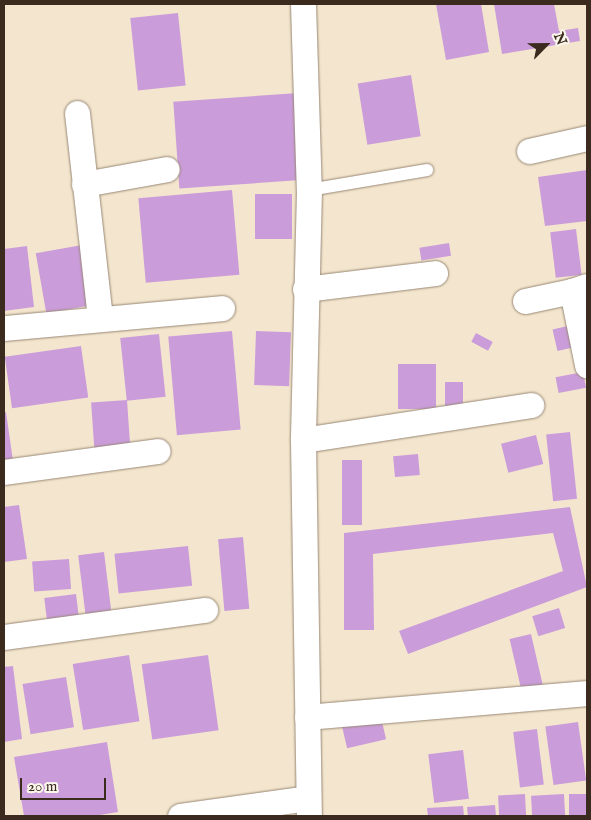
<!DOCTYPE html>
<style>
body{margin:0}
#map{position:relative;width:591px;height:820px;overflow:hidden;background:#f4e6ce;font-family:"IM FELL English",serif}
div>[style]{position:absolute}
.building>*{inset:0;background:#ca9dda;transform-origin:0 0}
.roads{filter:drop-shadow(0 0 1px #988876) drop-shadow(0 0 1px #988876)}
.lane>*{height:12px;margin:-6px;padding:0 6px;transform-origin:6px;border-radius:6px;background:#fff}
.street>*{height:25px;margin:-12.5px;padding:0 12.5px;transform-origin:12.5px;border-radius:12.5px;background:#fff}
span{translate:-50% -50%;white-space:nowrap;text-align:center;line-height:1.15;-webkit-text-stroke:4.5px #fbf7ec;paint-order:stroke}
.frame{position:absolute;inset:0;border:5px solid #3b2a1e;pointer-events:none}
.north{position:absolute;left:521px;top:20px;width:50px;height:50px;-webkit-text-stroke:4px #fbf7ec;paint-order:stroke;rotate:67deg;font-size:14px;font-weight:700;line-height:20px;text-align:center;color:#3b2a1e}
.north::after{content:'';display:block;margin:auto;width:18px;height:22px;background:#3b2a1e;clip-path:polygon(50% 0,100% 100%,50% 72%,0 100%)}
.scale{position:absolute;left:20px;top:778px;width:86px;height:22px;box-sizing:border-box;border:2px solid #3b2a1e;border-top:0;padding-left:6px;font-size:15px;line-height:18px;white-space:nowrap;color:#3b2a1e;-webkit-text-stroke:4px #fbf7ec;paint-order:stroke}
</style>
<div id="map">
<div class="building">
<i style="clip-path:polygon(436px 4px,481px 4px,489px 52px,446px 60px)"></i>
<i style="clip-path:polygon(494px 4px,554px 4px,559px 31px,578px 28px,580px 41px,502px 54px)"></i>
<i style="left:178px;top:13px;width:73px;height:48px;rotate:84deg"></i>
<i style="left:411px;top:75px;width:62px;height:54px;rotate:81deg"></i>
<i style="left:298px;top:93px;width:87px;height:125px;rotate:86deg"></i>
<i style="clip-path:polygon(587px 170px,587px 221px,545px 226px,538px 177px)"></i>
<i style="left:232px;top:190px;width:85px;height:94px;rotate:85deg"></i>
<i style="left:255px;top:194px;width:37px;height:45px"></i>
<i style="left:576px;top:229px;width:46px;height:26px;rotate:83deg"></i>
<i style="left:449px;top:243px;width:13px;height:30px;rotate:81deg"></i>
<i style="left:82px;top:245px;width:61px;height:47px;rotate:80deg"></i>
<i style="clip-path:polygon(27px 246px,34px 307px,4px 311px,4px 249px)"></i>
<i style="left:572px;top:325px;width:22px;height:20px;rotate:77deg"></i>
<i style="left:232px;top:331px;width:99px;height:64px;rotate:85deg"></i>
<i style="left:256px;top:331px;width:35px;height:54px;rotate:2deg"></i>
<i style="left:476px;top:333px;width:19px;height:10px;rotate:28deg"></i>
<i style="left:159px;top:334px;width:63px;height:39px;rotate:84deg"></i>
<i style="left:81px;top:346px;width:52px;height:77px;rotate:82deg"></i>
<i style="left:436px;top:364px;width:45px;height:38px;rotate:90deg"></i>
<i style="left:583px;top:372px;width:16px;height:28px;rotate:79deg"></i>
<i style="left:445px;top:382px;width:18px;height:27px"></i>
<i style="left:127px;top:400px;width:52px;height:36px;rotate:86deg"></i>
<i style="clip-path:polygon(6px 412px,13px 461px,4px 462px,4px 413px)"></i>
<i style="left:570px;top:432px;width:67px;height:24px;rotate:84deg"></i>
<i style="left:536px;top:435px;width:30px;height:36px;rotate:76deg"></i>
<i style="left:418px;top:454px;width:21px;height:25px;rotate:85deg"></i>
<i style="left:342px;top:460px;width:20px;height:65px"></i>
<i style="clip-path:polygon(19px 505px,27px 559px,4px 562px,4px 507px)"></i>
<i style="clip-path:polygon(570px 507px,587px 587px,408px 654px,399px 631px,563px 571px,553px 533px,373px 554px,374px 630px,344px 630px,344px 533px)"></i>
<i style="left:243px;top:537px;width:72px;height:25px;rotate:85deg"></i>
<i style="left:188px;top:546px;width:40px;height:74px;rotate:84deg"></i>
<i style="left:104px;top:552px;width:60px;height:26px;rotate:83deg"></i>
<i style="left:69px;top:559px;width:30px;height:37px;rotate:86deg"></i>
<i style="left:76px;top:594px;width:26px;height:32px;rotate:83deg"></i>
<i style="left:559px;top:608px;width:21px;height:28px;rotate:73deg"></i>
<i style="left:531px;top:634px;width:54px;height:22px;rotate:77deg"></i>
<i style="left:129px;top:655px;width:67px;height:57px;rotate:81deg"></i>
<i style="left:208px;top:655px;width:76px;height:67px;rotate:82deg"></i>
<i style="clip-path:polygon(13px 666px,22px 739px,4px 742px,4px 667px)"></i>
<i style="left:66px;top:677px;width:51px;height:44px;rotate:81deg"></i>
<i style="left:380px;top:713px;width:27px;height:40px;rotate:77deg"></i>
<i style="left:578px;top:722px;width:59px;height:33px;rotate:82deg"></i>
<i style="left:537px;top:729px;width:56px;height:24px;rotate:83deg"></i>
<i style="clip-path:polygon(107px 742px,118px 812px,94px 816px,24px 816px,14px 757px)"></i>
<i style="left:463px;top:750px;width:49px;height:35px;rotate:83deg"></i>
<i style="left:525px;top:794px;width:22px;height:27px;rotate:87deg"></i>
<i style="left:564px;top:794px;width:22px;height:33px;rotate:87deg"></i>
<i style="left:587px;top:794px;width:22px;height:18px;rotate:90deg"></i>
<i style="clip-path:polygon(495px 805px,496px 816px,468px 816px,467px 807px)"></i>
<i style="clip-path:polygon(463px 806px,464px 816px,428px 816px,427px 808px)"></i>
</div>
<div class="roads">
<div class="lane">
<i style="left:309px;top:190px;width:120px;rotate:-9.6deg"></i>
</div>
<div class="street">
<i style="left:303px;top:4px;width:186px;rotate:88.2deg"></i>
<i style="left:309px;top:190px;width:250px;rotate:91.4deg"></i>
<i style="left:303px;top:440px;width:376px;rotate:89.1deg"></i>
<i style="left:77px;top:113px;width:207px;rotate:83.6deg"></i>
<i style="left:529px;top:151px;width:59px;rotate:-12.6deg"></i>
<i style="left:84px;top:184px;width:84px;rotate:-10.2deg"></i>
<i style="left:587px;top:286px;width:16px;rotate:162deg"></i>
<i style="left:572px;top:291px;width:76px;rotate:78.5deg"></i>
<i style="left:305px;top:289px;width:131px;rotate:-7deg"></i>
<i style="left:525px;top:301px;width:48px;rotate:-12deg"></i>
<i style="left:4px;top:328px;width:219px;rotate:-5.2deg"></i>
<i style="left:303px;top:440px;width:231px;rotate:-8.7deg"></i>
<i style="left:4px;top:472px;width:155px;rotate:-7.8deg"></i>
<i style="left:4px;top:637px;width:203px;rotate:-7.7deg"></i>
<i style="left:307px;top:717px;width:281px;rotate:-4.9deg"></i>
<i style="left:180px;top:816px;width:129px;rotate:-8deg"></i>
</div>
</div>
<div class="frame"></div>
<div class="north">N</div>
<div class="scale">20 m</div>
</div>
